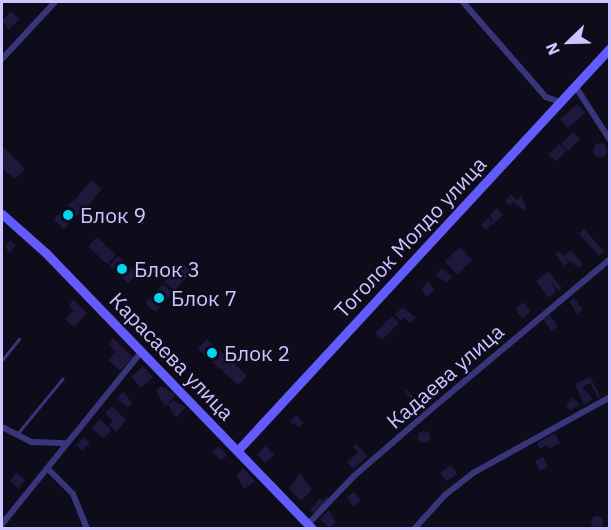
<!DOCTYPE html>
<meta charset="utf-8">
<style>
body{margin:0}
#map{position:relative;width:611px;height:530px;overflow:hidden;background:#0e0b1b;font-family:"IBM Plex Sans",sans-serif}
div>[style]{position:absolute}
.building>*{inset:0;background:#1f173c;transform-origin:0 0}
.round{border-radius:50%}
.lane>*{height:3px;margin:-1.5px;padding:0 1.5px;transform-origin:1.5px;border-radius:1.5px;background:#39357b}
.street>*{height:6px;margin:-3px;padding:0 3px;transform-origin:3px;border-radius:3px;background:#39357b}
.secondary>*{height:9px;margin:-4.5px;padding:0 4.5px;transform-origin:4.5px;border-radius:4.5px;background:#625cff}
.dots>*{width:16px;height:16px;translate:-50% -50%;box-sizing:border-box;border:3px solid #0e0b1b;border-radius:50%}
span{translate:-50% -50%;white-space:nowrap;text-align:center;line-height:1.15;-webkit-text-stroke:4.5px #0e0b1b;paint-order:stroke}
.poi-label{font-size:21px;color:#cdc5ff}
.left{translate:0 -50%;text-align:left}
.street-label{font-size:21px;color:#cdc5ff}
.frame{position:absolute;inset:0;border:3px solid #cdc5ff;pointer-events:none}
.north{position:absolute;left:539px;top:12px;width:60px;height:60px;-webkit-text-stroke:4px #0e0b1b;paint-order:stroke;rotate:247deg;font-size:16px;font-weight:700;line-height:24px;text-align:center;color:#cdc5ff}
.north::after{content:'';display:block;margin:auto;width:21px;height:27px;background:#cdc5ff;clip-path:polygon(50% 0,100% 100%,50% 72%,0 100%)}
</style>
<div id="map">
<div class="building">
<i style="clip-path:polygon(11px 11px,19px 19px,9px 30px,2px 21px)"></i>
<i style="left:577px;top:104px;width:12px;height:23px;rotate:48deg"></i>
<i style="left:573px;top:132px;width:10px;height:17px;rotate:45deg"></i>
<i class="round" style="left:593px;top:143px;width:14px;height:14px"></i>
<i style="left:559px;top:144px;width:10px;height:15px;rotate:45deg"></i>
<i style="clip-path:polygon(2px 146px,25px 169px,15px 179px,2px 168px)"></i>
<i style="left:91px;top:180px;width:14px;height:27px;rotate:39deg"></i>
<i style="clip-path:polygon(511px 194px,517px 200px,521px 195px,526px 208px,523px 210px,513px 202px,510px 205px,505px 201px)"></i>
<i style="left:73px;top:200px;width:14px;height:27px;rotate:45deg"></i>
<i style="clip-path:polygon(497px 208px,503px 215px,486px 230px,481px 225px,488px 218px,493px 223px,490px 215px)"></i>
<i style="left:584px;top:229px;width:30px;height:7px;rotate:48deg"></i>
<i style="left:97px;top:237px;width:26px;height:13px;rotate:43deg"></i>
<i style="clip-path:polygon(10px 240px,16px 245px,9px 253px,2px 241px,6px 245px)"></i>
<i style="left:460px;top:247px;width:18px;height:21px;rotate:47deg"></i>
<i style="clip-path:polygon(571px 250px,583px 264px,579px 268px,565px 258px,568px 263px,564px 266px,555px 254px,560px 251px,563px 256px)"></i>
<i style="left:118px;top:256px;width:26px;height:13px;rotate:43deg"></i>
<i style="left:182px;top:263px;width:13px;height:26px;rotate:42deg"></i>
<i style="clip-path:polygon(442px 268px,453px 277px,446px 282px,435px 275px)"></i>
<i style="clip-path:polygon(548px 271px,562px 288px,559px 291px,551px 282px,556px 292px,549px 298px,536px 281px)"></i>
<i style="clip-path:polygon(429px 281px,434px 290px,427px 297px,421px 289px)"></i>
<i style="left:163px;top:284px;width:13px;height:26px;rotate:42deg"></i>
<i style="clip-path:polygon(574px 298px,583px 310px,577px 314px,569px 301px)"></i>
<i style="clip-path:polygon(73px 300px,87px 313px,74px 327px,65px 319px,73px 311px,69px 305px)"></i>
<i style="left:523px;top:302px;width:12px;height:11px;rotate:48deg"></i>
<i style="clip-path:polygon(403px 307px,416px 318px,410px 323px,404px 317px,401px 321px,395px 314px)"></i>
<i style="left:550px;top:315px;width:14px;height:8px;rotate:56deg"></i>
<i style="left:392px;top:316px;width:10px;height:24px;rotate:45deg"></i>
<i style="clip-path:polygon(113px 338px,133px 357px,120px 371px,108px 360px,116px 352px,108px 344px)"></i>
<i style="clip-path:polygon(207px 339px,227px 357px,220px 365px,228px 357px,247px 376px,238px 385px,198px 349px)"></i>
<i style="left:143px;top:366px;width:15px;height:16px;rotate:48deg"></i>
<i style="clip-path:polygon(590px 377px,601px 397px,598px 398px,590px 383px,582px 387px,593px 399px,584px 405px,575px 384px)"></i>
<i style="clip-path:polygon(161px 386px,176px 395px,165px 407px,156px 391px)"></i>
<i style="left:407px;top:390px;width:23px;height:4px;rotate:45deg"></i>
<i style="clip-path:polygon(123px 391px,132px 403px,128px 407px,117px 399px)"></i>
<i style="clip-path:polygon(573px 397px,579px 405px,570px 411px,566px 405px)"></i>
<i style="clip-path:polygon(173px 400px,186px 407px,176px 418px,168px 405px)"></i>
<i style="clip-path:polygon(112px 406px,126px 420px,116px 432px,109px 425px,113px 421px,105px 413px)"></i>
<i style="clip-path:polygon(296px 415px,304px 423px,299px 427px,290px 422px)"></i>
<i style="left:100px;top:419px;width:16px;height:12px;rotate:43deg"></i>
<i class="round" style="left:418px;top:431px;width:12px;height:12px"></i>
<i style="clip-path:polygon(555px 433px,560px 443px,549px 449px,547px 445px,540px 449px,537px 443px)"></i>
<i style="clip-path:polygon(83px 438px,90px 442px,83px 451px,76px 445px)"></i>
<i style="clip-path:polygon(356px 444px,368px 456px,353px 469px,347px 462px,358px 452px,353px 446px)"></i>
<i style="left:218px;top:446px;width:13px;height:8px;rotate:45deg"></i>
<i style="left:266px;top:446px;width:12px;height:12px;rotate:48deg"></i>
<i style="left:543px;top:457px;width:11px;height:9px;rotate:63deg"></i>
<i style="left:451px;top:465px;width:11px;height:13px;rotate:56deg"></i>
<i style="clip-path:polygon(243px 468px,255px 481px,244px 489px,236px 475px)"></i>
<i style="clip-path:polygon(16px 472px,25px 480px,19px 489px,10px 481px)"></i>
<i style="clip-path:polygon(300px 473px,312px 490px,301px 501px,289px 489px)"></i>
<i style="left:354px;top:492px;width:11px;height:9px;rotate:52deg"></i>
<i style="clip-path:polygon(327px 496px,329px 499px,314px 514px,310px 510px,320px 498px,323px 500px)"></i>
<i style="clip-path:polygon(329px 510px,336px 522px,329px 528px,320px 519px)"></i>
<i class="round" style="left:591px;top:516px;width:12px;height:12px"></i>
</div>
<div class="lane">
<i style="left:2px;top:360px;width:27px;rotate:-51deg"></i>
<i style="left:17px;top:434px;width:72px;rotate:-50.6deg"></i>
</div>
<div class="street">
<i style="left:463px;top:2px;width:126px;rotate:48.9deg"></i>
<i style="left:546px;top:97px;width:15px;rotate:20deg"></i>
<i style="left:2px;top:59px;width:78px;rotate:-47.1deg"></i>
<i style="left:575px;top:86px;width:64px;rotate:57.1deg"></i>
<i style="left:2px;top:427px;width:34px;rotate:27deg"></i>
<i style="left:32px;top:442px;width:35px;rotate:2deg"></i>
<i style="left:48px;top:469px;width:35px;rotate:45deg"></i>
<i style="left:73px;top:494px;width:37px;rotate:68deg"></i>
<i style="left:2px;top:524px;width:223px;rotate:-51deg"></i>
<i style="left:308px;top:524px;width:66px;rotate:-46.2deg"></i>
<i style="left:354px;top:476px;width:99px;rotate:-40.9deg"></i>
<i style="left:429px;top:411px;width:236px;rotate:-40deg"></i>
<i style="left:415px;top:528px;width:45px;rotate:-47.7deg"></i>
<i style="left:445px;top:495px;width:36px;rotate:-38deg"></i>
<i style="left:473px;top:473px;width:157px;rotate:-29deg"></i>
</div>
<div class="secondary">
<i style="left:2px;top:214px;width:59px;rotate:41.6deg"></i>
<i style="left:46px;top:253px;width:383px;rotate:46deg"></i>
<i style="left:238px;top:450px;width:548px;rotate:-47.22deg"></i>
</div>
<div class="dots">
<i style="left:68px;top:215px;background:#00d5f0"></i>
<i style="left:122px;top:269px;background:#00d5f0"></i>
<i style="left:159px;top:298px;background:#00d5f0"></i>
<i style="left:212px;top:353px;background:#00d5f0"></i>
</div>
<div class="poi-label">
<span class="left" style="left:80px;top:215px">Блок 9</span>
<span class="left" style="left:134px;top:269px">Блок 3</span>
<span class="left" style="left:171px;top:298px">Блок 7</span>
<span class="left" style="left:224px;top:353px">Блок 2</span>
</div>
<div class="street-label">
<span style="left:410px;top:237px;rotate:-47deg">Тоголок Молдо улица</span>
<span style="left:172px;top:356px;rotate:46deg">Карасаева улица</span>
<span style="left:445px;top:376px;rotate:-41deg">Кадаева улица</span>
</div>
<div class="frame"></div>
<div class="north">N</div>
</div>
